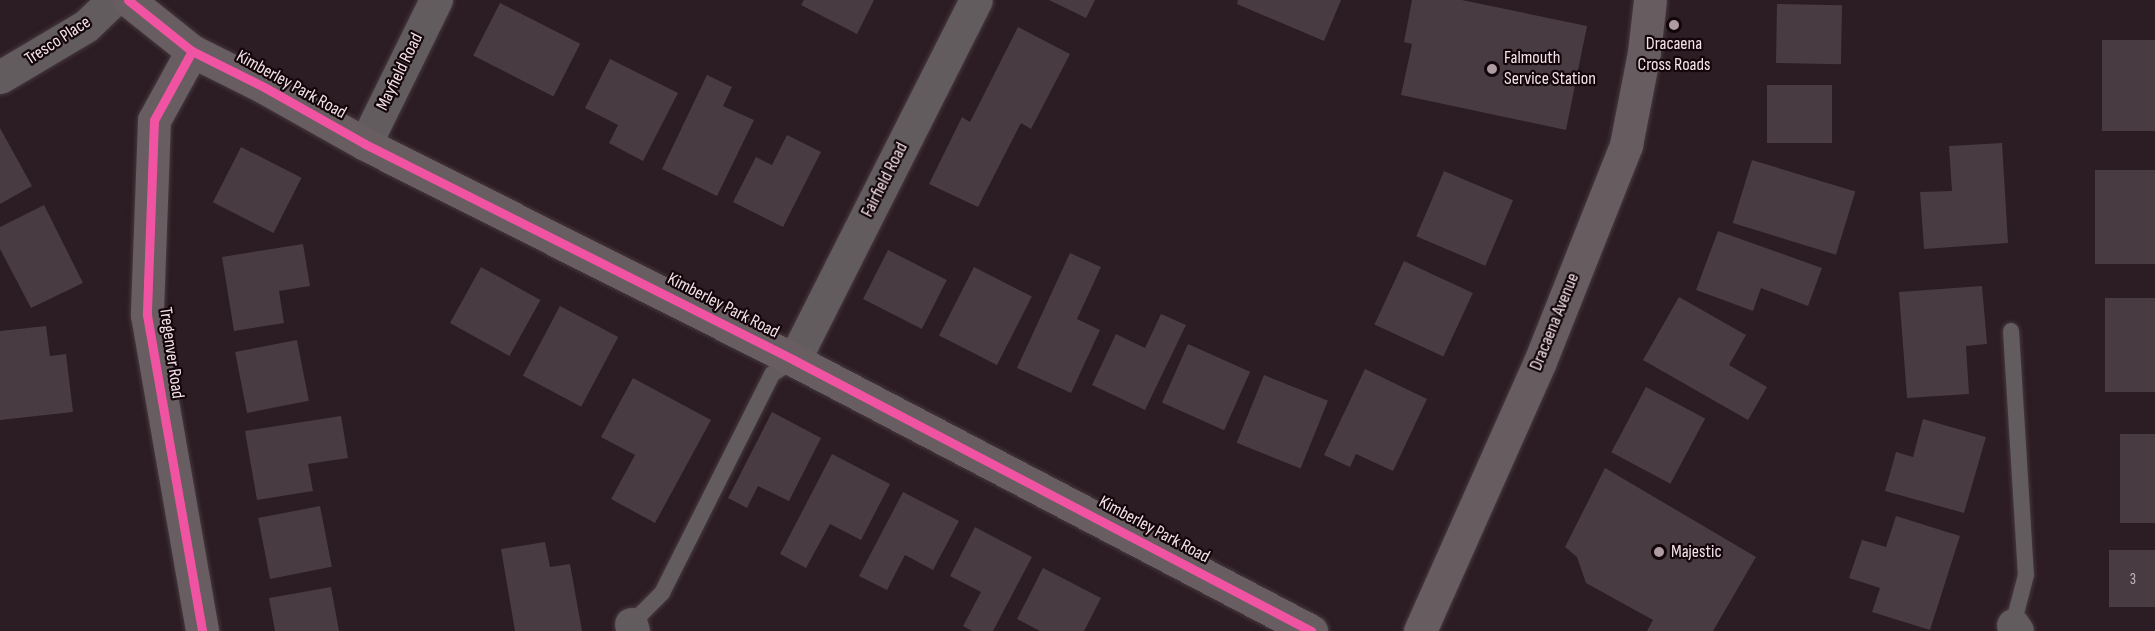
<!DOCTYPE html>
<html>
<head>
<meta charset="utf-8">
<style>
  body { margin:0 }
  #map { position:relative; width:2155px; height:631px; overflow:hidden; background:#2c1c23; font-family:"Sofia Sans Condensed",sans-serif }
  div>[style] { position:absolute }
  .building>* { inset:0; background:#493b42; transform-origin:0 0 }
  .roads { filter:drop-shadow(0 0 2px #46393f) drop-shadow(0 0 2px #46393f) }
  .lane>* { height:16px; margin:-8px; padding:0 8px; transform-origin:8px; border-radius:8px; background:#625c5e }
  .street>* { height:33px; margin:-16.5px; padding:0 16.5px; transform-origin:16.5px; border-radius:16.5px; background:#625c5e }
  .secondary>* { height:33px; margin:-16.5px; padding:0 16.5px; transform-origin:16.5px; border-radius:16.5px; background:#685d61 }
  .primary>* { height:33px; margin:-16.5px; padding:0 16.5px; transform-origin:16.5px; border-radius:16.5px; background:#675c5f }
  .cycleway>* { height:9px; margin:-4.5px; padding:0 4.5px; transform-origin:4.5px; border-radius:4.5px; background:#f153a3 }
  .dots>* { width:16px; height:16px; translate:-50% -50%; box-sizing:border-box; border:3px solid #12060b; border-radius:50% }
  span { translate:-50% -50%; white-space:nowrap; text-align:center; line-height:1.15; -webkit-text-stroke:4.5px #12060b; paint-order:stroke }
  .number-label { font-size:15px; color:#cab8be }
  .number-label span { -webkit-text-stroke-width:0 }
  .street-label { font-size:18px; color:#f5e1e8 }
  .poi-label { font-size:18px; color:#f5e1e8 }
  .left { translate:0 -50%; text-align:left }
</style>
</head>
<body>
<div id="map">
  <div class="building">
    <i style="clip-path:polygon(804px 0,874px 0,857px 34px,801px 5px)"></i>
    <i style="clip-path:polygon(1049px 0,1095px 0,1086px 18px)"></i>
    <i style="clip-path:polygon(1238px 0,1341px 0,1324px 41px,1237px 4px)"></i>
    <i style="clip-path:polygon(1412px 0,1462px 0,1587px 26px,1566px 130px,1401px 95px,1412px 44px,1404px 42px)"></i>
    <i style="left:500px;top:3px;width:90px;height:59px;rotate:27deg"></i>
    <i style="left:1777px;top:4px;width:65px;height:59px;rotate:1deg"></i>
    <i style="clip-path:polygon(1018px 27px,1070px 54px,1031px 129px,1021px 123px,978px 207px,929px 184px,962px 117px,970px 122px)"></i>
    <i style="left:2155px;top:40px;width:91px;height:53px;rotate:90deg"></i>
    <i style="clip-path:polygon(610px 59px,678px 93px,643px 161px,609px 143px,618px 125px,585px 108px)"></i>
    <i style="clip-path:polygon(707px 75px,732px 87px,723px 106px,754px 120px,717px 196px,662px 169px)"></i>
    <i style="left:1767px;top:85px;width:65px;height:58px"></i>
    <i style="clip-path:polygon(0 128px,32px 186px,0 204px)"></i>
    <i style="clip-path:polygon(787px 135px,821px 152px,783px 227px,733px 202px,756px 157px,772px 165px)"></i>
    <i style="clip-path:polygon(2002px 143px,2008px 243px,1924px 249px,1920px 192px,1952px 191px,1949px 146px)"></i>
    <i style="left:241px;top:147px;width:68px;height:62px;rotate:27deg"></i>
    <i style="left:1752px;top:160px;width:108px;height:66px;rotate:17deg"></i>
    <i style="left:2155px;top:170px;width:94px;height:60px;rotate:90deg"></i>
    <i style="left:1444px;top:171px;width:75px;height:71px;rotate:23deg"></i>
    <i style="clip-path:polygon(44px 205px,83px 283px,31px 308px,0 249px,0 227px)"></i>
    <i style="clip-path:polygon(1718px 231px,1822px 268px,1808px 306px,1761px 288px,1753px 311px,1696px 290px)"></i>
    <i style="clip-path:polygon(303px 244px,310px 286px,279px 291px,284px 323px,234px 331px,222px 257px)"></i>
    <i style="left:888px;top:250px;width:66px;height:55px;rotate:27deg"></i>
    <i style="clip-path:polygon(1070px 253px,1101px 267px,1077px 319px,1100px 330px,1071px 393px,1017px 368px)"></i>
    <i style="left:1404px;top:261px;width:76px;height:70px;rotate:25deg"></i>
    <i style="left:481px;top:267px;width:68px;height:64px;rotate:29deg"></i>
    <i style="left:974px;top:267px;width:65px;height:77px;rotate:27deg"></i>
    <i style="clip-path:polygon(1982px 286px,1987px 344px,1966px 346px,1969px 394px,1907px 398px,1899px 292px)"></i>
    <i style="clip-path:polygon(1679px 297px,1746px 335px,1729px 365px,1767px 387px,1748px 420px,1643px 360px)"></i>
    <i style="left:2155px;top:298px;width:94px;height:50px;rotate:90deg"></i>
    <i style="left:560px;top:306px;width:66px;height:79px;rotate:28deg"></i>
    <i style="clip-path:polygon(1161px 314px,1186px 325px,1145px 410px,1092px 385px,1116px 334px,1145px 348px)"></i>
    <i style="clip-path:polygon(46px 326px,50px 356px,66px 354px,73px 412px,0 420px,0 331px)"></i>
    <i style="left:297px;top:340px;width:62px;height:63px;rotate:79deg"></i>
    <i style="left:1188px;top:344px;width:68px;height:64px;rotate:24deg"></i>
    <i style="clip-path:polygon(1365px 369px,1427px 399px,1393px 471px,1356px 454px,1350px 467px,1324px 455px)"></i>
    <i style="left:1264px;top:375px;width:69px;height:73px;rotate:22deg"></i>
    <i style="clip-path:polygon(633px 378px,711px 420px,655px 523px,611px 499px,635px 455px,601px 437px)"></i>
    <i style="left:1646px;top:387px;width:67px;height:74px;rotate:28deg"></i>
    <i style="clip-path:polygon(772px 412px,821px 438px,789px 501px,758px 486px,747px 508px,728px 498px)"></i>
    <i style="clip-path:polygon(341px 416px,348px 458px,308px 464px,313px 491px,257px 500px,245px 431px)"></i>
    <i style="clip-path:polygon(1923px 419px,1986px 437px,1964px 513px,1885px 491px,1896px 452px,1913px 457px)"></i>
    <i style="left:2155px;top:434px;width:89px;height:35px;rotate:90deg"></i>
    <i style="clip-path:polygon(832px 454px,890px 484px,861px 540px,830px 524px,806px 568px,780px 554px)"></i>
    <i style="clip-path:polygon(1605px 468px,1756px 557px,1713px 631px,1647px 631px,1653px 620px,1586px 583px,1577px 557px,1565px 547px)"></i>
    <i style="clip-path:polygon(903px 492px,959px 521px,933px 570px,905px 555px,887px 590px,859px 576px)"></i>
    <i style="left:320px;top:506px;width:62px;height:63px;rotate:79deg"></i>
    <i style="clip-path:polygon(1896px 516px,1960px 536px,1930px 630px,1872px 612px,1880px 588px,1849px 578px,1862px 540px,1886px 547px)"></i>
    <i style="clip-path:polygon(975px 527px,1032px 557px,993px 631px,972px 631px,963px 626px,981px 592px,950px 576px)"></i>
    <i style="clip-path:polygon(545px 542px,550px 567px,570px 564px,582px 631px,515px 631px,501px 549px)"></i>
    <i style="left:2155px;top:550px;width:57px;height:46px;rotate:90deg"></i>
    <i style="clip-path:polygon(1043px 568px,1101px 598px,1084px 631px,1040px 631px,1017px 619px)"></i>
    <i style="clip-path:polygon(331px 587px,339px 631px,275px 631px,269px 598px)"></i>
  </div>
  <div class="roads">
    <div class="lane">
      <i style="left:2011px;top:331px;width:244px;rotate:86.5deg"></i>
      <i style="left:2026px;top:575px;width:52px;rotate:104.6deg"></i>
      <i style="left:631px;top:624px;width:44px;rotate:-45deg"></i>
      <i style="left:662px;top:593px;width:245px;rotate:-63.3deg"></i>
      <i style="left:772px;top:374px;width:26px;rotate:-32deg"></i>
    </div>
    <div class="street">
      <i style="left:0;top:77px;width:100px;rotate:-30.7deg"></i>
      <i style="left:86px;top:26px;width:37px;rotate:-44deg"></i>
      <i style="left:365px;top:144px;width:161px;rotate:-63.8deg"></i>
      <i style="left:794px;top:360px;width:403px;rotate:-63.2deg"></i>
      <i style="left:631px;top:624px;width:7px;rotate:74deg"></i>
      <i style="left:2013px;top:625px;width:7px;rotate:56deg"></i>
    </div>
    <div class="secondary">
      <i style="left:128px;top:0;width:82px;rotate:38.6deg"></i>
      <i style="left:192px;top:51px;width:80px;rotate:26.6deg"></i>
      <i style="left:264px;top:87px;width:116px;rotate:29.4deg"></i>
      <i style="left:365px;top:144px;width:480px;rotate:26.7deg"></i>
      <i style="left:794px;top:360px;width:584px;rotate:27.66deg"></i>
      <i style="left:192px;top:51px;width:79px;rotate:118.8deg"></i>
      <i style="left:154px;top:120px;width:195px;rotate:92.1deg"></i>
      <i style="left:147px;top:315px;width:321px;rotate:80.1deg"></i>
    </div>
    <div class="primary">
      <i style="left:1420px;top:631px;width:292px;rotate:-66deg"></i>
      <i style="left:1539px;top:364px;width:236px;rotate:-68.3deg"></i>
      <i style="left:1626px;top:145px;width:95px;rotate:-79deg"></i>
      <i style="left:1644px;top:52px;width:52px;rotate:-83.4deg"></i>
    </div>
  </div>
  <div class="cycleway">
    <i style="left:128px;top:0;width:82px;rotate:38.6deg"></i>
    <i style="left:192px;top:51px;width:80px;rotate:26.6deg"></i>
    <i style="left:264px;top:87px;width:116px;rotate:29.4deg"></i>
    <i style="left:365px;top:144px;width:480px;rotate:26.7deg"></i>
    <i style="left:794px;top:360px;width:584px;rotate:27.66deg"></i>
    <i style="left:192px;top:51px;width:79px;rotate:118.8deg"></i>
    <i style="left:154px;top:120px;width:195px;rotate:92.1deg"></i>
    <i style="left:147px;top:315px;width:321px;rotate:80.1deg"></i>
  </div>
  <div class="dots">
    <i style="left:1674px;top:25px;background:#af9ca3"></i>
    <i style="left:1492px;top:69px;background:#af9ca3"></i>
    <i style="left:1659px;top:552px;background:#af9ca3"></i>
  </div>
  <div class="number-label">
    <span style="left:2133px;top:580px">3</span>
  </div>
  <div class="street-label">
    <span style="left:58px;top:41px;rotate:-33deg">Tresco Place</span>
    <span style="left:400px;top:72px;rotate:-64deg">Mayfield Road</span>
    <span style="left:291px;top:85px;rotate:29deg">Kimberley Park Road</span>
    <span style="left:885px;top:180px;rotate:-63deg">Fairfield Road</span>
    <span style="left:723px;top:306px;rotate:27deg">Kimberley Park Road</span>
    <span style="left:1555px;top:322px;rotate:-68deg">Dracaena Avenue</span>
    <span style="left:171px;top:353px;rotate:82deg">Tregenver Road</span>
    <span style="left:1154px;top:530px;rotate:28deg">Kimberley Park Road</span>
  </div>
  <div class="poi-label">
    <span style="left:1674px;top:55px">Dracaena<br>Cross Roads</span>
    <span class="left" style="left:1504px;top:69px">Falmouth<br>Service Station</span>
    <span class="left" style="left:1671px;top:552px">Majestic</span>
  </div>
</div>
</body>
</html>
